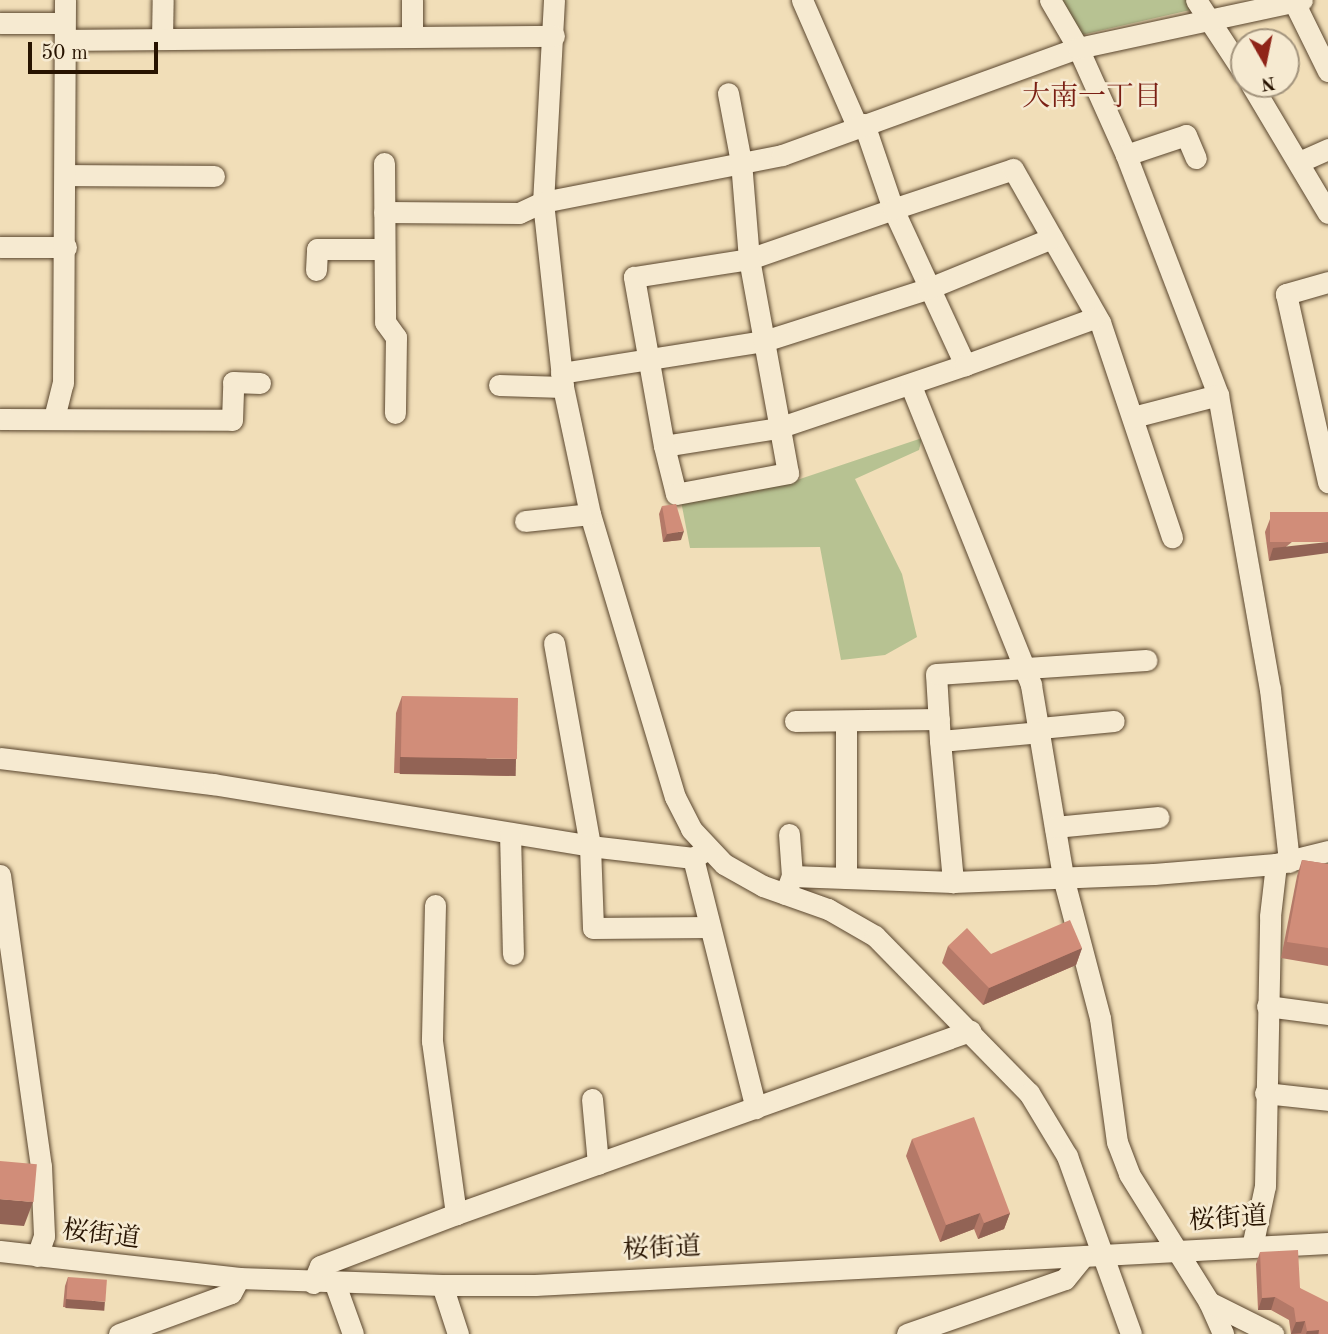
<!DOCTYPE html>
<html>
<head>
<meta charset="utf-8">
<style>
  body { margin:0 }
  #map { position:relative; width:1328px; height:1334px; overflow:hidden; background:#f1deb8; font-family:"Old Standard TT","Noto Serif JP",serif }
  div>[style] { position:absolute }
  .green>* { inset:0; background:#b7c292 }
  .roads { filter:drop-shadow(0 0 2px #5a462e) drop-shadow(0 0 2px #5a462e) }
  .minor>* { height:21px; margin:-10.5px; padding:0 10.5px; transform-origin:10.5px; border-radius:10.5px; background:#f6ead1 }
  .wall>* { inset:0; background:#b47968 }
  .shaded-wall>* { inset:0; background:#926355; transform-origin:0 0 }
  .building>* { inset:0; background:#d18d79; transform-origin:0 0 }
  span { translate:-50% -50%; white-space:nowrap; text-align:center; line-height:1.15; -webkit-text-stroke:5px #f6ead1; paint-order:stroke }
  .street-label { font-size:26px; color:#271300 }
  .neighbourhood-label { font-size:28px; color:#7a1f14 }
  .north { position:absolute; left:1230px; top:28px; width:70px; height:70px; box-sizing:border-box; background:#f6ead1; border:2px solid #a3947d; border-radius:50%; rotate:171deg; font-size:19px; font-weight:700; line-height:28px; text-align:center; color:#271300 }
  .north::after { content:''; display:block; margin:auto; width:24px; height:32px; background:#8f2418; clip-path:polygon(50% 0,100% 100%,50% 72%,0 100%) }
  .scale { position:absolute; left:28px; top:42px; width:130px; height:32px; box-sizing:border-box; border:4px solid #271300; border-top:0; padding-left:9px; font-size:21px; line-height:24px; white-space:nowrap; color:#271300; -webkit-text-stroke:5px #f6ead1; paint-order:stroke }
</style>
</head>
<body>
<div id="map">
  <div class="green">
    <i style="clip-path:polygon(1056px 0,1193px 0,1199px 8px,1077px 36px)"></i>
    <i style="clip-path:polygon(922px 438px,919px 450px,855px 479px,902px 574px,917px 637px,885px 655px,841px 660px,820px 547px,690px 548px,681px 501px,797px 480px)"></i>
  </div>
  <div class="roads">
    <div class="minor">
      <i style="left:554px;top:0;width:202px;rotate:93.1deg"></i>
      <i style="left:543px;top:202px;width:186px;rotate:83.8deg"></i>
      <i style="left:563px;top:387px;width:130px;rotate:78deg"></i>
      <i style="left:590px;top:514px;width:295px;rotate:73.3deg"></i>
      <i style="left:675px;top:797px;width:36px;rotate:63deg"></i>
      <i style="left:691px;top:829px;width:48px;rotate:46.7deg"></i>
      <i style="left:724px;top:864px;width:45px;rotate:29.4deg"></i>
      <i style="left:763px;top:886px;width:69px;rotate:19.5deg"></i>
      <i style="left:828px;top:909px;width:54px;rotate:29.9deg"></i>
      <i style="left:875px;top:936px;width:220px;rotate:45.6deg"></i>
      <i style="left:1029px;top:1093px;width:74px;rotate:58.9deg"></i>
      <i style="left:1067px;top:1156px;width:189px;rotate:70.2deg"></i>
      <i style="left:802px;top:0;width:137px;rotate:66.4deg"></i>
      <i style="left:1050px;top:0;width:56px;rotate:59.7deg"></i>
      <i style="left:1078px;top:48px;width:117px;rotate:65.8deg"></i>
      <i style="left:1126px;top:155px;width:257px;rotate:69deg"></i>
      <i style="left:1218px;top:395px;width:299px;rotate:80deg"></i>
      <i style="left:1270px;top:689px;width:174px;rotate:83.7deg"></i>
      <i style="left:1196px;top:0;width:87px;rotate:56.7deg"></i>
      <i style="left:1294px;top:2px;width:77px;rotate:63.8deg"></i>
      <i style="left:0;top:23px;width:64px"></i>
      <i style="left:412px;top:37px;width:37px;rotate:-90deg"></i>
      <i style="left:162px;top:39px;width:39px;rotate:-89deg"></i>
      <i style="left:65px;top:40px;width:489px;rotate:-0.5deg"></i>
      <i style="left:1251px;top:84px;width:150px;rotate:59.2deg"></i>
      <i style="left:864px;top:124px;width:90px;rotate:71.2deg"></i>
      <i style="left:893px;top:209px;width:172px;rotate:65.2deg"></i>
      <i style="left:965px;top:365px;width:197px;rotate:161.4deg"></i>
      <i style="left:778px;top:428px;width:115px;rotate:171deg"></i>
      <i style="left:664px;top:446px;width:172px;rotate:-100.1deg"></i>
      <i style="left:634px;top:277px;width:116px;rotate:-8.9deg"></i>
      <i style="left:749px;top:259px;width:152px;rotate:-19.1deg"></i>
      <i style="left:893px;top:209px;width:126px;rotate:-18.4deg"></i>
      <i style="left:1013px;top:169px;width:176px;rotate:60.4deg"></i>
      <i style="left:1100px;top:322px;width:227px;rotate:71.5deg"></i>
      <i style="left:1126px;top:155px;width:63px;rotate:-18.4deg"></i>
      <i style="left:1186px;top:135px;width:25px;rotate:67deg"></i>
      <i style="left:1299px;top:162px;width:32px;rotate:-24deg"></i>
      <i style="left:384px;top:163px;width:159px;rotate:89.6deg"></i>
      <i style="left:385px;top:322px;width:19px;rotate:54deg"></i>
      <i style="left:396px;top:337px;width:76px;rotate:90.8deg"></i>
      <i style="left:66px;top:175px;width:148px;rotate:0.4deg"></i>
      <i style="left:384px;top:212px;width:135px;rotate:0.4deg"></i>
      <i style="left:519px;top:213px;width:26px;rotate:-25deg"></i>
      <i style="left:543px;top:202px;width:244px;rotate:-11.1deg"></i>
      <i style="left:782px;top:155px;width:315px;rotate:-19.9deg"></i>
      <i style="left:1078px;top:48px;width:229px;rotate:-12.1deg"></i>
      <i style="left:0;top:247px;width:66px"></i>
      <i style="left:316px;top:270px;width:21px;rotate:-87deg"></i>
      <i style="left:317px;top:249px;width:67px"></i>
      <i style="left:1328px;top:282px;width:44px;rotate:164.1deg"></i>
      <i style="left:1286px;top:294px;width:193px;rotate:77.4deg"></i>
      <i style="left:965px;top:365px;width:137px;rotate:-20deg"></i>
      <i style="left:561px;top:373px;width:206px;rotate:-9deg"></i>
      <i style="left:764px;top:341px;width:171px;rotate:-17.7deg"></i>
      <i style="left:927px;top:289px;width:135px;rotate:-22.2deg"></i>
      <i style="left:499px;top:385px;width:64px;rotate:1.8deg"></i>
      <i style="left:911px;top:386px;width:322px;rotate:68.1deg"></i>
      <i style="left:1031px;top:685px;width:195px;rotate:80.5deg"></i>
      <i style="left:1063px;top:877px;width:146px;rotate:75.3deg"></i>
      <i style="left:1100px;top:1018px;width:125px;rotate:82.2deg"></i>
      <i style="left:1117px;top:1142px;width:34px;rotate:69deg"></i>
      <i style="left:1129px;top:1174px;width:151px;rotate:58deg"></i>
      <i style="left:1209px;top:1302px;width:35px;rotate:66deg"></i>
      <i style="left:1133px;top:417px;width:88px;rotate:-14.5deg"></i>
      <i style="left:54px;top:418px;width:36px;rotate:-76deg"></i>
      <i style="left:63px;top:383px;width:383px;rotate:-89.7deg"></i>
      <i style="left:0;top:419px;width:232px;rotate:0.2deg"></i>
      <i style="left:232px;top:420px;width:38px;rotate:-88deg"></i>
      <i style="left:233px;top:382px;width:27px;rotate:2deg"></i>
      <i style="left:664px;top:446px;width:49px;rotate:76deg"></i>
      <i style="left:676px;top:494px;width:114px;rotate:-10.6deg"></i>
      <i style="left:788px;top:473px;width:218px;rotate:-100.3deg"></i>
      <i style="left:749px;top:259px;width:97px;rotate:-94.7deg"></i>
      <i style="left:741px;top:162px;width:70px;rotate:-100.7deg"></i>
      <i style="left:525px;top:521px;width:65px;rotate:-6.1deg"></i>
      <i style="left:554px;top:643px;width:206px;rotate:79.9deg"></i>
      <i style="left:590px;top:846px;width:82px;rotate:87.9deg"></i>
      <i style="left:593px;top:928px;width:117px;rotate:-0.5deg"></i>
      <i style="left:795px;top:721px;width:144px;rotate:-0.8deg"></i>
      <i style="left:1040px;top:728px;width:74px;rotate:-5.4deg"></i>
      <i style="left:1041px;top:732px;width:101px;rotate:174.9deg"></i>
      <i style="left:940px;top:741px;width:67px;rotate:-93.4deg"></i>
      <i style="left:936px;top:674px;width:211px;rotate:-3.8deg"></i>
      <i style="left:940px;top:741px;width:142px;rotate:84.7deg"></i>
      <i style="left:0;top:758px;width:215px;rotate:7deg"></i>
      <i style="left:213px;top:784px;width:382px;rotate:9.3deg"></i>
      <i style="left:590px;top:846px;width:104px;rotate:6.6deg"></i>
      <i style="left:693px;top:858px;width:17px;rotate:-31deg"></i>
      <i style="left:1055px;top:827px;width:104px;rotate:-5.5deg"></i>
      <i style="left:510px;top:833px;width:121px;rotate:88.6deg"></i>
      <i style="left:789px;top:834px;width:42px;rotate:85.9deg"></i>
      <i style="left:693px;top:858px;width:258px;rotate:75.9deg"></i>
      <i style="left:0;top:875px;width:294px;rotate:82deg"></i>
      <i style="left:41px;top:1166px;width:70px;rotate:87.5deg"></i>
      <i style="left:44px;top:1236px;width:21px;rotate:109deg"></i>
      <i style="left:846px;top:878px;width:157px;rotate:-90deg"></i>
      <i style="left:785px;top:894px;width:19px;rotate:-69deg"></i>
      <i style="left:792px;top:876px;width:161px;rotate:2.1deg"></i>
      <i style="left:953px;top:882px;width:201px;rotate:-2.3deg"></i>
      <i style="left:1154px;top:874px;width:122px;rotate:-4.7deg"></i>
      <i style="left:1276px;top:864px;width:54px;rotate:-14deg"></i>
      <i style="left:435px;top:905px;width:136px;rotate:91.3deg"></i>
      <i style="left:432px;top:1041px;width:175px;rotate:82.1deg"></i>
      <i style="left:456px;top:1214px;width:546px;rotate:-19.6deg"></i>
      <i style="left:1267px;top:1006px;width:62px;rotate:7.5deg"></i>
      <i style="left:1265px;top:1093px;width:63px;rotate:6.3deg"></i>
      <i style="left:592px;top:1099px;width:65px;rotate:84.7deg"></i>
      <i style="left:1252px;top:1247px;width:62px;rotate:-78deg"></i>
      <i style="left:1265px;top:1186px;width:270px;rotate:-88.9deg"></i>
      <i style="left:1270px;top:916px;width:52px;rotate:-83.4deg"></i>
      <i style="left:0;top:1251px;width:241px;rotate:6.4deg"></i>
      <i style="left:239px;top:1278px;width:203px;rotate:2deg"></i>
      <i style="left:442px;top:1285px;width:93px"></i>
      <i style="left:535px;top:1285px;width:794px;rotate:-3.03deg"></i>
      <i style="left:313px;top:1283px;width:18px;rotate:-68deg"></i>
      <i style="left:320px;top:1266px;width:146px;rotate:-20.9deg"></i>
      <i style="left:335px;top:1284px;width:53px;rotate:70.2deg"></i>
      <i style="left:442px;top:1285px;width:52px;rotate:71.9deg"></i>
      <i style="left:1209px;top:1302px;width:72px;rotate:26.6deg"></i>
      <i style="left:119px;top:1334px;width:119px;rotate:-20.1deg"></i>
      <i style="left:231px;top:1293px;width:17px;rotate:-62deg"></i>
      <i style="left:907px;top:1334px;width:167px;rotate:-19.2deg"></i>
      <i style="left:1065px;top:1279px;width:27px;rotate:-51deg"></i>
    </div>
  </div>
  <div class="wall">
    <i style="clip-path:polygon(662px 506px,681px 540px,663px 542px,659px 514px)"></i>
    <i style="clip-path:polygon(1328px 512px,1269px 561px,1265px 532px,1270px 519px)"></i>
    <i style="clip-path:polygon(402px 696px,510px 776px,394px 773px,396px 713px)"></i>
    <i style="clip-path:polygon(1302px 860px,1328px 864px,1328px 966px,1281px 958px,1297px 876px)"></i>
    <i style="clip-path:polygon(948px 946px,991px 954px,1082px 948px,1076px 965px,983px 1005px,942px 963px)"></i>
    <i style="clip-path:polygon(912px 1139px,1010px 1213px,1004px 1229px,978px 1239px,974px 1229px,940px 1242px,906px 1156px)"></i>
    <i style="clip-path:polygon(1260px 1252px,1300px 1288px,1328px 1334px,1291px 1334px,1289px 1320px,1271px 1310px,1258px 1310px,1256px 1264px)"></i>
    <i style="clip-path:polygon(68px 1277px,102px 1310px,63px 1307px,65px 1286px)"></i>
  </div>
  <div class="shaded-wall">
    <i style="clip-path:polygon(684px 531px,681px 540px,663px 542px,667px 534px)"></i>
    <i style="clip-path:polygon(1328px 542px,1328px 553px,1269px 561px,1273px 548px)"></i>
    <i style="left:400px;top:757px;width:116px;height:17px;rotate:1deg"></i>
    <i style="clip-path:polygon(1082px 948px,1076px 965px,983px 1005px,989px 988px)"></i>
    <i style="clip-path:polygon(0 1199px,33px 1202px,24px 1226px,0 1224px)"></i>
    <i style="clip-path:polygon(980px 1213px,974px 1229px,940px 1242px,946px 1225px)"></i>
    <i style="clip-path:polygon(1010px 1213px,1004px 1229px,978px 1239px,984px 1223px)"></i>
    <i style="clip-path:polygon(1275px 1297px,1271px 1310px,1258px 1310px,1262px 1298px)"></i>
    <i style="left:66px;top:1299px;width:39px;height:9px;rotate:4deg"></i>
    <i style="clip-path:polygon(1305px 1321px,1301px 1333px,1291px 1334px,1296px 1322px)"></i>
    <i style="clip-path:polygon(1319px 1330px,1318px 1334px,1306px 1334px,1307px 1331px)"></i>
  </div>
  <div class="building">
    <i style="clip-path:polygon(676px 504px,684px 531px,667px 534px,662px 506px)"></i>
    <i style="left:1328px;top:512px;width:30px;height:58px;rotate:90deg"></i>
    <i style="left:402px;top:696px;width:116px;height:61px;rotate:1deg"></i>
    <i style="clip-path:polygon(1302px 860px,1328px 864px,1328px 948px,1287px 942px)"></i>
    <i style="clip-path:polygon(1070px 920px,1082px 948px,989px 988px,948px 946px,967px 928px,991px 954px)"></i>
    <i style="clip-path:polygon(974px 1117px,1010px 1213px,984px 1223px,980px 1213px,946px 1225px,912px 1139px)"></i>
    <i style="left:0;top:1161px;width:37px;height:38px;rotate:5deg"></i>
    <i style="clip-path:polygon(1298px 1250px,1300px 1288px,1328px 1302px,1328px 1334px,1319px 1334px,1319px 1330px,1307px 1331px,1305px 1321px,1296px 1322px,1294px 1308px,1275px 1297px,1262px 1298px,1260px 1252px)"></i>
    <i style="left:68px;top:1277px;width:39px;height:22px;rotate:4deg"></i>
  </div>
  <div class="street-label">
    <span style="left:1228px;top:1220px;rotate:-4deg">桜街道</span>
    <span style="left:101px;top:1236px;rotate:7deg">桜街道</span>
    <span style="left:662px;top:1250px;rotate:-3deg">桜街道</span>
  </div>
  <div class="neighbourhood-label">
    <span style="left:1092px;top:98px">大南一丁目</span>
  </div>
  <div class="north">N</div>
  <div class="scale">50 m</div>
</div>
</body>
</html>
